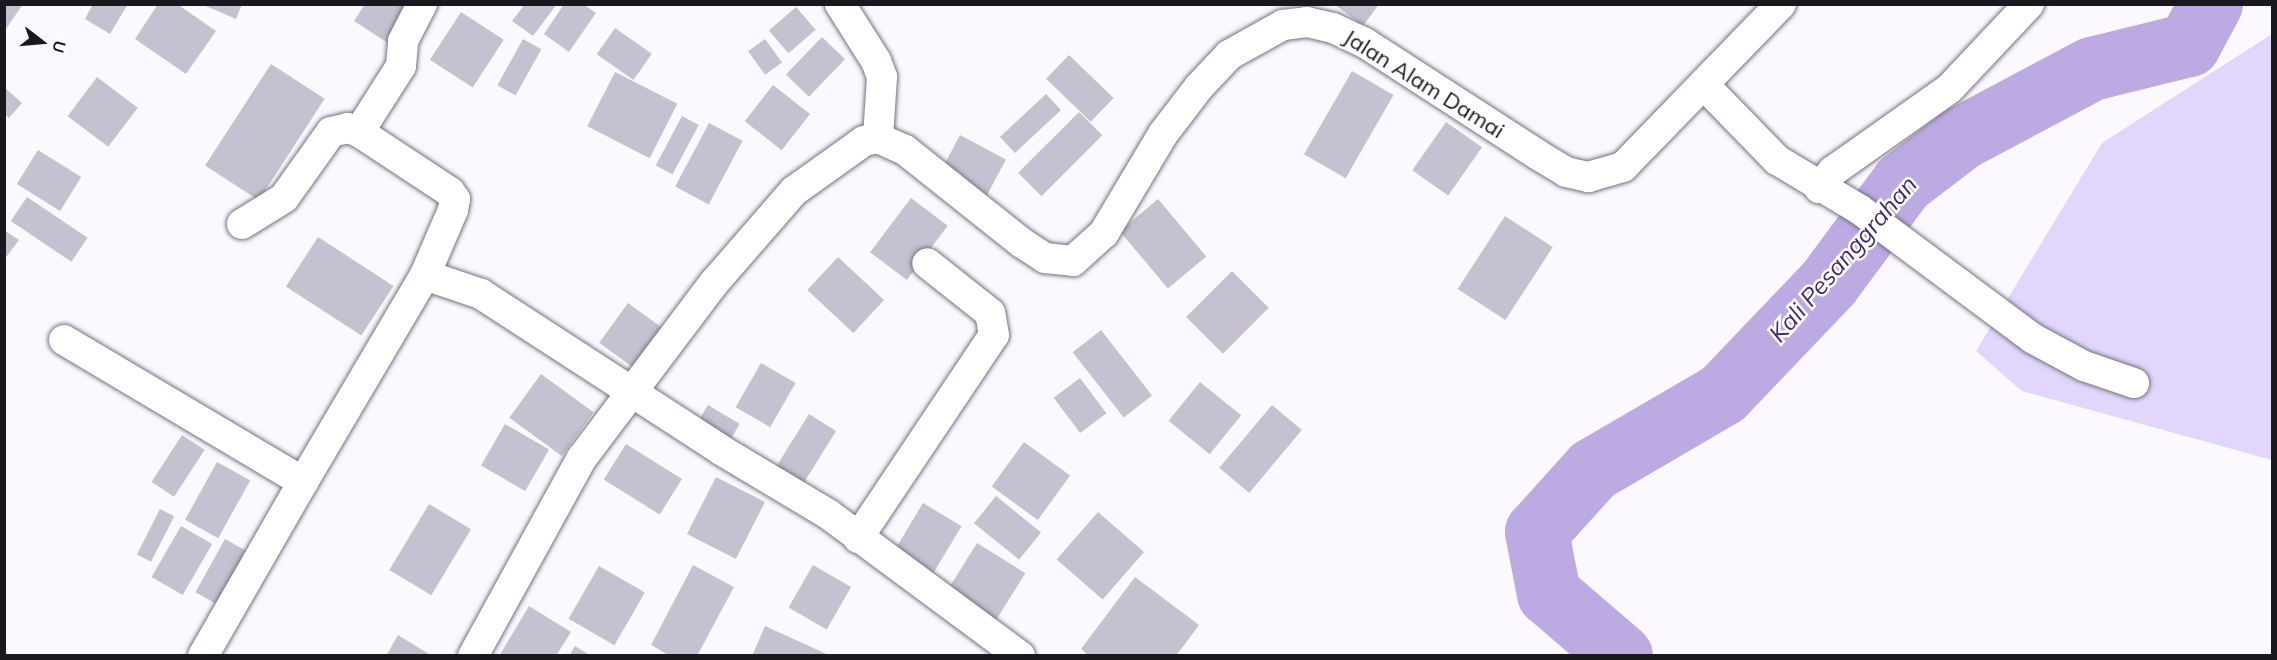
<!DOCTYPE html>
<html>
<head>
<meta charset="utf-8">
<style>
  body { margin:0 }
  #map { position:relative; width:2277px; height:660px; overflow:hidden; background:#fbf9ff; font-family:Mulish,sans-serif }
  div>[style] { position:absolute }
  .green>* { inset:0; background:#e2d6fc }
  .river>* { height:64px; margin:-32px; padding:0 32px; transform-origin:32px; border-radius:32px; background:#bdaae2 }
  .building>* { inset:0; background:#c6c1d0; transform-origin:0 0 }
  .roads { filter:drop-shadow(0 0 2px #767280) drop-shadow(0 0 2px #767280) }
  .minor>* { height:30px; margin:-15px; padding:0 15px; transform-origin:15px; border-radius:15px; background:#fff }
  span { translate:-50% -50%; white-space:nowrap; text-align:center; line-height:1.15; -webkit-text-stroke:5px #fff; paint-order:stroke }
  .street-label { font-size:22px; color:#1a181e }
  .water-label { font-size:24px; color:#44286b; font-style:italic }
  .frame { position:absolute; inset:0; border:6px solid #1a181e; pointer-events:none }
  .north { position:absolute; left:12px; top:12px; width:60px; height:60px; -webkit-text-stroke:4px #fff; paint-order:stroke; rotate:106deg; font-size:16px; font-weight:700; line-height:24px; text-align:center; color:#1a181e }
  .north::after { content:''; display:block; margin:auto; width:21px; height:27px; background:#1a181e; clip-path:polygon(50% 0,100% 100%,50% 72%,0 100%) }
</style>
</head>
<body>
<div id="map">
  <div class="green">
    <i style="clip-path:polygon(2272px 34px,2272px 460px,2022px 391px,1976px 351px,2102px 143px)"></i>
  </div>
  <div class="river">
    <i style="left:1621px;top:656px;width:95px;rotate:-139.3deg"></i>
    <i style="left:1549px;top:594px;width:63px;rotate:-101deg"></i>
    <i style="left:1537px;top:532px;width:84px;rotate:-47.9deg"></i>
    <i style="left:1593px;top:470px;width:151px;rotate:-30.3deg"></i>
    <i style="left:1723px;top:394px;width:153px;rotate:-46.3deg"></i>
    <i style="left:1829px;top:283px;width:124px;rotate:-53.5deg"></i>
    <i style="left:1903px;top:183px;width:74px;rotate:-37.3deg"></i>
    <i style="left:1962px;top:138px;width:147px;rotate:-28deg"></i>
    <i style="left:2092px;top:69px;width:100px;rotate:-13.9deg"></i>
    <i style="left:2189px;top:45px;width:47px;rotate:-61.8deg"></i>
  </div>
  <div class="building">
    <i style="clip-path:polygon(4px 4px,23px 4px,4px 32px)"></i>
    <i style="clip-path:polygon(93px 4px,128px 4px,110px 34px,85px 19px)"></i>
    <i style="clip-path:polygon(158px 4px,177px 4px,216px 31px,186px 74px,135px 39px)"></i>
    <i style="clip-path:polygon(201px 4px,242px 4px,236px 19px)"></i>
    <i style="clip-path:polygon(365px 4px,418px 4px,391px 45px,354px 21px)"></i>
    <i style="clip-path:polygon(525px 4px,557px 4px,533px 36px,512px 21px)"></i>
    <i style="clip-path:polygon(564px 4px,583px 4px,596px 13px,569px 52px,544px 34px)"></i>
    <i style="clip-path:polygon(1334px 4px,1379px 4px,1363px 26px)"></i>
    <i style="left:796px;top:7px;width:30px;height:36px;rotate:49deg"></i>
    <i style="left:461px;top:12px;width:51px;height:57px;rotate:33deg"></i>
    <i style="left:615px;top:28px;width:45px;height:32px;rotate:35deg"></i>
    <i style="left:822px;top:37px;width:32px;height:52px;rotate:44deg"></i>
    <i style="left:523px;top:39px;width:21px;height:53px;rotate:29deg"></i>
    <i style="left:765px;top:39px;width:29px;height:21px;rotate:54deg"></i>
    <i style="left:1069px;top:55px;width:62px;height:33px;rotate:44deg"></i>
    <i style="left:271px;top:64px;width:64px;height:121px;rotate:33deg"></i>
    <i style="left:1352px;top:71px;width:48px;height:96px;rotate:30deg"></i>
    <i style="left:615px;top:72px;width:70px;height:61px;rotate:27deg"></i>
    <i style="left:97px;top:77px;width:51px;height:49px;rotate:37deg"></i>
    <i style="left:773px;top:85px;width:47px;height:46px;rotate:38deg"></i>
    <i style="clip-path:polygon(4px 87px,22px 103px,9px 118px,4px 114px)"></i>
    <i style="left:1046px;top:94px;width:22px;height:63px;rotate:47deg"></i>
    <i style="left:1079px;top:112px;width:33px;height:86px;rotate:45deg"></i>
    <i style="left:682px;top:116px;width:19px;height:56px;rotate:28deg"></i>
    <i style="left:1446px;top:122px;width:44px;height:59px;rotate:35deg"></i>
    <i style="left:709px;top:123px;width:38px;height:72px;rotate:28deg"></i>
    <i style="left:960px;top:135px;width:52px;height:43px;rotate:28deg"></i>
    <i style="left:38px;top:150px;width:51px;height:40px;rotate:32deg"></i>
    <i style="left:27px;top:197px;width:73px;height:29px;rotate:34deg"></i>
    <i style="left:911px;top:198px;width:46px;height:68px;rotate:37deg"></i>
    <i style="left:1158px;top:199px;width:75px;height:50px;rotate:50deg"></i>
    <i style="left:1505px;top:216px;width:57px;height:87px;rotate:33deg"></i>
    <i style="clip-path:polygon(4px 230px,19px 240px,4px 260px)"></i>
    <i style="left:318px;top:237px;width:90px;height:59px;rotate:33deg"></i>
    <i style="left:838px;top:257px;width:63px;height:45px;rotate:43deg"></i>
    <i style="left:1232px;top:271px;width:52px;height:65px;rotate:45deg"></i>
    <i style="left:628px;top:303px;width:43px;height:49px;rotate:36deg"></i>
    <i style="left:1101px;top:330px;width:83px;height:36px;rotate:52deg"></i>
    <i style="left:761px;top:363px;width:40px;height:51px;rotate:30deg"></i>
    <i style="left:541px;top:374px;width:65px;height:54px;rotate:36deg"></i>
    <i style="left:1080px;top:378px;width:44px;height:33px;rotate:53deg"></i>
    <i style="left:1200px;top:382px;width:53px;height:50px;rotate:39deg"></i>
    <i style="left:708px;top:405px;width:37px;height:28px;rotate:31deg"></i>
    <i style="left:1272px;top:405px;width:39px;height:82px;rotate:40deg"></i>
    <i style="left:809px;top:414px;width:32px;height:63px;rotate:32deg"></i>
    <i style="left:505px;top:424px;width:51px;height:48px;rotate:30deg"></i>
    <i style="left:182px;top:435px;width:27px;height:56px;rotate:33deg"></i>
    <i style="left:1024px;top:442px;width:57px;height:55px;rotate:36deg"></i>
    <i style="left:626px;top:444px;width:66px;height:42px;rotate:32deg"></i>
    <i style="left:217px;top:462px;width:38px;height:66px;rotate:29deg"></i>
    <i style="left:716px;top:477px;width:55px;height:64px;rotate:27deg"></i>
    <i style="left:996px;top:496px;width:58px;height:35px;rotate:39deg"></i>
    <i style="left:923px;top:503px;width:45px;height:60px;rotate:31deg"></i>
    <i style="left:429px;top:504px;width:49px;height:77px;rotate:31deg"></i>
    <i style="left:160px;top:509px;width:16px;height:51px;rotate:27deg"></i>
    <i style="left:1098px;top:512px;width:61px;height:63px;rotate:41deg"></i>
    <i style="left:181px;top:526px;width:36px;height:59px;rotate:30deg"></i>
    <i style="left:225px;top:539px;width:38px;height:61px;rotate:29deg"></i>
    <i style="left:977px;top:543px;width:57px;height:56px;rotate:32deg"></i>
    <i style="clip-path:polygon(693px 565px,734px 587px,697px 656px,670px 656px,651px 645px)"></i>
    <i style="left:813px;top:565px;width:44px;height:49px;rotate:30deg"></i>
    <i style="left:599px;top:566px;width:53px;height:61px;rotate:30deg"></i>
    <i style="clip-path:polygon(1135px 577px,1199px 625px,1176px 656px,1089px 656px,1081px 649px)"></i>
    <i style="clip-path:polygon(529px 606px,571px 632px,556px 656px,499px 656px)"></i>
    <i style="clip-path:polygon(765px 626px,831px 656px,752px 656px)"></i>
    <i style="clip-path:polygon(398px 635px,432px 656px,386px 656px)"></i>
    <i style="clip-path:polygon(575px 646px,591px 656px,569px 656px)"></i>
  </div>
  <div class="roads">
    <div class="minor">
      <i style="left:840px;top:4px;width:67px;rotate:57.7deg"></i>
      <i style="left:876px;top:61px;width:17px;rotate:69deg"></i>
      <i style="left:882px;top:77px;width:61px;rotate:93.8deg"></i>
      <i style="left:1704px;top:85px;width:105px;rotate:45.8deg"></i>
      <i style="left:1777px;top:160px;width:96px;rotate:30.9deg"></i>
      <i style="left:1859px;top:209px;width:216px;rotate:36.7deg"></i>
      <i style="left:2032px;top:338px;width:59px;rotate:28.3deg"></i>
      <i style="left:2084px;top:366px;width:53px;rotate:18.8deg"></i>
      <i style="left:1819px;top:188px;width:22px;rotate:-51deg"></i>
      <i style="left:1833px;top:171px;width:142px;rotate:-35.3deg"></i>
      <i style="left:1949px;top:89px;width:117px;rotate:-46.7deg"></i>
      <i style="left:242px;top:224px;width:49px;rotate:-31.8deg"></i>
      <i style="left:284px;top:198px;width:81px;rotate:-54.5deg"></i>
      <i style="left:331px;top:132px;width:17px;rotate:-13deg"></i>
      <i style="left:348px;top:128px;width:12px;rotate:20deg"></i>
      <i style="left:425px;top:275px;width:59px;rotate:18.7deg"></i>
      <i style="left:481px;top:294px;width:286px;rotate:33deg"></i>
      <i style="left:721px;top:450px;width:125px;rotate:30.9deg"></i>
      <i style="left:828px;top:514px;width:239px;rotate:36.5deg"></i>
      <i style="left:64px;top:340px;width:278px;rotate:30.7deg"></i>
      <i style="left:303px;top:482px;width:201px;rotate:119.9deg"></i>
      <i style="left:303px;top:482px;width:240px;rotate:-59.5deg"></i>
      <i style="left:425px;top:275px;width:71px;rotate:-66.7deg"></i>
      <i style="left:453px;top:210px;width:11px;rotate:-80deg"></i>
      <i style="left:455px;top:199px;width:9px;rotate:-126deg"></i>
      <i style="left:450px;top:192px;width:109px;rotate:-146.6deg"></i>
      <i style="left:359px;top:132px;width:78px;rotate:-57.5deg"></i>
      <i style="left:401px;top:66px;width:25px;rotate:-85deg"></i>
      <i style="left:403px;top:41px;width:42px;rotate:-62.8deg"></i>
      <i style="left:858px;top:538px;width:244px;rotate:-56.2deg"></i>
      <i style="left:994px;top:335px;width:22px;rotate:-100deg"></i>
      <i style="left:990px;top:313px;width:80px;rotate:-141.6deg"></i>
      <i style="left:473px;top:656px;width:226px;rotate:-61.2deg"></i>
      <i style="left:582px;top:458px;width:219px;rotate:-53deg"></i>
      <i style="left:714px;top:283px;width:122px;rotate:-49deg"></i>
      <i style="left:794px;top:191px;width:86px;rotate:-35.5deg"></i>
      <i style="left:864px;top:141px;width:14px;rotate:-12deg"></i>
      <i style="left:878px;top:138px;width:30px;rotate:24deg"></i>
      <i style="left:905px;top:150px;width:149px;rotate:38.5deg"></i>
      <i style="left:1022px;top:243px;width:27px;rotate:33deg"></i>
      <i style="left:1045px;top:258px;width:28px;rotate:6deg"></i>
      <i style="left:1073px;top:261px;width:42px;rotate:-42.1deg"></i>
      <i style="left:1104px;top:233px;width:115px;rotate:-59.2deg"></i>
      <i style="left:1163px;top:134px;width:59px;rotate:-52.5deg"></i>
      <i style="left:1199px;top:87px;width:44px;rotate:-46.8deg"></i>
      <i style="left:1229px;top:55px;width:62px;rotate:-29.1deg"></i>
      <i style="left:1283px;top:25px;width:24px;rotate:-7deg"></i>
      <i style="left:1307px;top:22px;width:27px;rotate:13deg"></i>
      <i style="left:1333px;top:28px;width:35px;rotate:25deg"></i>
      <i style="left:1365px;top:43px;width:206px;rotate:32.9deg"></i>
      <i style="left:1538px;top:155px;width:33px;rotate:31deg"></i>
      <i style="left:1566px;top:172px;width:23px;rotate:13deg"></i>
      <i style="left:1588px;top:177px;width:36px;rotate:-16deg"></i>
      <i style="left:1623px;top:167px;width:227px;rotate:-45.9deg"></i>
    </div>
  </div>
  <div class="street-label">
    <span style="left:1424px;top:84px;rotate:32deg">Jalan Alam Damai</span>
  </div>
  <div class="water-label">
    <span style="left:1843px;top:259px;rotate:-49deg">Kali Pesanggrahan</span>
  </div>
  <div class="frame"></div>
  <div class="north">U</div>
</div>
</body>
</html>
